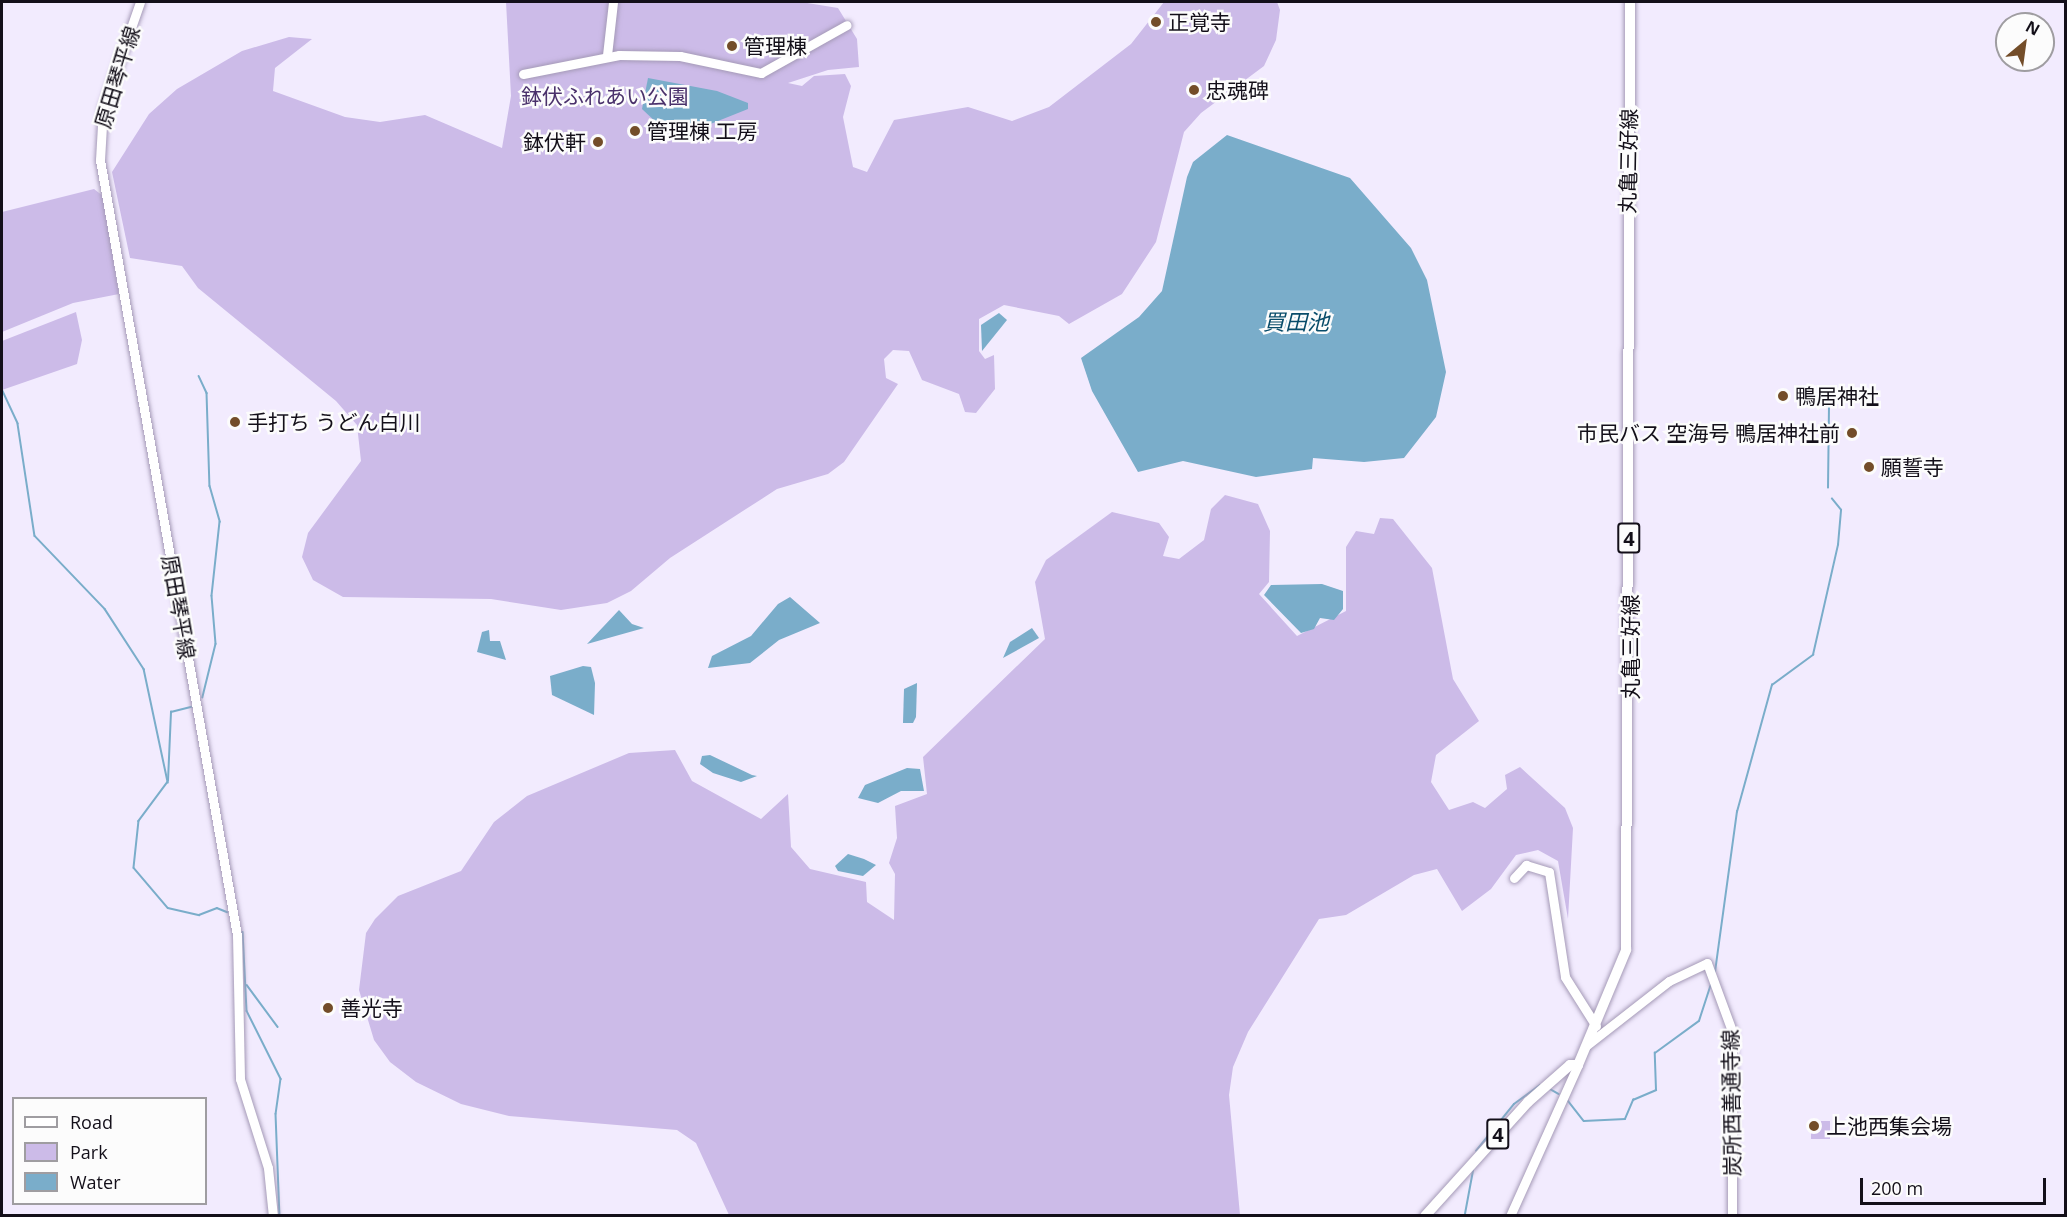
<!DOCTYPE html>
<html>
<head>
<meta charset="utf-8">
<style>
  body { margin:0 }
  #map { position:relative; width:2067px; height:1217px; overflow:hidden; background:#f2ebfe; font-family:"Open Sans","Noto Sans JP",sans-serif }
  div>[style] { position:absolute }
  .green>* { inset:0; background:#ccbbe8 }
  .water>* { inset:0; background:#7aadca }
  .stream>* { height:1.5px; margin:-0.75px; padding:0 0.75px; transform-origin:0.75px; border-radius:0.75px; background:#7aadca }
  .roads { filter:drop-shadow(0 0 2px #a59ab7) drop-shadow(0 0 2px #a59ab7) }
  .secondary>* { height:9px; margin:-4.5px; padding:0 4.5px; transform-origin:4.5px; border-radius:4.5px; background:#fff }
  .primary>* { height:10px; margin:-5px; padding:0 5px; transform-origin:5px; border-radius:5px; background:#fff }
  .dots>* { width:16px; height:16px; translate:-50% -50%; box-sizing:border-box; border:3px solid #fcfcfc; border-radius:50% }
  span { translate:-50% -50%; white-space:nowrap; text-align:center; line-height:1.15; -webkit-text-stroke:5px #fcfcfc; paint-order:stroke }
  .shield-label span { padding:2px 4px; background:#fcfcfc; border:2px solid; border-radius:4px; -webkit-text-stroke-width:0 }
  .shield-label { font-size:20px; color:#130f19; font-weight:700 }
  .poi-label { font-size:21px; color:#130f19 }
  .left { translate:0 -50%; text-align:left }
  .right { translate:-100% -50%; text-align:right }
  .street-label { font-size:21px; color:#130f19 }
  .park-label { font-size:21px; color:#4a316b }
  .water-label { font-size:22px; color:#084c6a; font-style:italic }
  .frame { position:absolute; inset:0; border:3px solid #130f19; pointer-events:none }
  .legend { position:absolute; left:12px; top:1097px; width:195px; height:108px; box-sizing:border-box; background:#fcfcfc; border:2px solid #9f9da1; margin:0; padding:8px 10px; list-style:none; font-size:18px; color:#130f19 }
  .legend li { display:flex; align-items:center; gap:12px; height:30px }
  .legend b { width:30px; border:2px solid #9f9da1 }
  .north { position:absolute; left:1995px; top:12px; width:60px; height:60px; box-sizing:border-box; background:#fcfcfc; border:2px solid #9f9da1; border-radius:50%; rotate:29deg; font-size:16px; font-weight:700; line-height:24px; text-align:center; color:#130f19 }
  .north::after { content:''; display:block; margin:auto; width:21px; height:27px; background:#734d29; clip-path:polygon(50% 0,100% 100%,50% 72%,0 100%) }
  .scale { position:absolute; left:1860px; top:1178px; width:186px; height:27px; box-sizing:border-box; border:3px solid #130f19; border-top:0; padding-left:8px; font-size:18px; line-height:21px; white-space:nowrap; color:#130f19; -webkit-text-stroke:4px #fcfcfc; paint-order:stroke }
</style>
</head>
<body>
<div id="map">
  <div class="green">
    <i style="clip-path:polygon(506px 2px,801px 2px,838px 8px,857px 39px,859px 67px,828px 70px,788px 83px,802px 86px,814px 76px,845px 74px,851px 86px,843px 117px,853px 167px,867px 172px,894px 120px,968px 107px,1012px 121px,1049px 107px,1131px 44px,1164px 2px,1277px 2px,1280px 10px,1276px 40px,1264px 66px,1201px 113px,1184px 132px,1156px 242px,1122px 294px,1069px 324px,1059px 316px,1004px 305px,979px 319px,979px 351px,985px 359px,994px 355px,995px 389px,976px 413px,965px 412px,959px 394px,922px 380px,909px 351px,893px 350px,884px 359px,886px 378px,898px 384px,844px 462px,828px 474px,777px 489px,670px 558px,631px 591px,607px 603px,561px 610px,491px 599px,343px 597px,313px 580px,302px 557px,308px 533px,361px 461px,357px 425px,336px 401px,198px 288px,182px 266px,130px 258px,112px 172px,149px 114px,177px 89px,242px 51px,289px 37px,312px 39px,275px 68px,273px 91px,345px 117px,380px 122px,425px 115px,502px 148px,511px 96px)"></i>
    <i style="clip-path:polygon(94px 189px,103px 196px,119px 294px,73px 303px,2px 332px,2px 212px)"></i>
    <i style="clip-path:polygon(76px 312px,82px 340px,77px 364px,2px 390px,2px 341px)"></i>
    <i style="clip-path:polygon(1225px 495px,1258px 504px,1270px 531px,1269px 582px,1259px 594px,1297px 636px,1346px 611px,1346px 547px,1356px 531px,1374px 534px,1380px 518px,1393px 519px,1432px 568px,1453px 679px,1479px 721px,1436px 755px,1431px 782px,1449px 810px,1473px 802px,1485px 808px,1507px 789px,1505px 775px,1520px 767px,1565px 808px,1573px 828px,1568px 919px,1558px 861px,1538px 850px,1516px 855px,1491px 889px,1462px 911px,1437px 869px,1414px 875px,1346px 915px,1319px 919px,1248px 1032px,1233px 1067px,1229px 1095px,1240px 1215px,729px 1215px,696px 1143px,677px 1130px,509px 1116px,461px 1104px,416px 1082px,390px 1062px,374px 1040px,359px 990px,366px 933px,375px 919px,398px 896px,461px 871px,494px 822px,527px 796px,629px 753px,675px 750px,692px 781px,761px 819px,788px 794px,791px 847px,810px 869px,866px 882px,867px 902px,894px 920px,895px 874px,889px 863px,897px 838px,895px 806px,927px 794px,923px 757px,1045px 639px,1035px 582px,1046px 560px,1112px 512px,1159px 523px,1169px 537px,1163px 556px,1179px 559px,1204px 540px,1211px 509px)"></i>
    <i style="clip-path:polygon(1821px 1121px,1830px 1121px,1830px 1139px,1811px 1139px,1811px 1130px,1821px 1130px)"></i>
  </div>
  <div class="water">
    <i style="clip-path:polygon(648px 78px,717px 91px,748px 103px,748px 109px,703px 127px,658px 124px,642px 109px)"></i>
    <i style="clip-path:polygon(1227px 135px,1350px 178px,1411px 248px,1427px 280px,1446px 372px,1436px 417px,1404px 458px,1364px 462px,1313px 458px,1312px 469px,1256px 477px,1183px 461px,1138px 472px,1092px 391px,1081px 358px,1139px 317px,1162px 291px,1187px 177px,1193px 162px)"></i>
    <i style="clip-path:polygon(999px 313px,1007px 320px,982px 351px,981px 325px)"></i>
    <i style="clip-path:polygon(1322px 584px,1343px 591px,1343px 609px,1334px 620px,1320px 618px,1314px 629px,1301px 633px,1264px 595px,1271px 585px)"></i>
    <i style="clip-path:polygon(790px 597px,820px 623px,779px 640px,750px 663px,708px 668px,712px 656px,751px 636px,778px 604px)"></i>
    <i style="clip-path:polygon(619px 610px,632px 624px,644px 628px,587px 644px)"></i>
    <i style="clip-path:polygon(1032px 628px,1039px 638px,1003px 658px,1010px 642px)"></i>
    <i style="clip-path:polygon(489px 630px,490px 641px,500px 641px,506px 660px,477px 652px,482px 632px)"></i>
    <i style="clip-path:polygon(583px 666px,591px 667px,595px 683px,594px 715px,552px 695px,550px 676px)"></i>
    <i style="clip-path:polygon(917px 683px,916px 717px,913px 723px,903px 723px,904px 689px)"></i>
    <i style="clip-path:polygon(710px 755px,752px 775px,757px 776px,741px 782px,713px 773px,700px 764px,702px 756px)"></i>
    <i style="clip-path:polygon(907px 768px,920px 769px,924px 791px,901px 791px,878px 803px,858px 798px,865px 785px)"></i>
    <i style="clip-path:polygon(848px 854px,864px 859px,876px 865px,863px 876px,838px 871px,835px 866px)"></i>
  </div>
  <div class="stream">
    <i style="left:199px;top:376px;width:19px;rotate:65deg"></i>
    <i style="left:207px;top:393px;width:93px;rotate:88.2deg"></i>
    <i style="left:210px;top:486px;width:37px;rotate:74deg"></i>
    <i style="left:220px;top:522px;width:74px;rotate:96.2deg"></i>
    <i style="left:212px;top:596px;width:48px;rotate:85.2deg"></i>
    <i style="left:216px;top:644px;width:55px;rotate:103.8deg"></i>
    <i style="left:2px;top:389px;width:38px;rotate:65deg"></i>
    <i style="left:18px;top:424px;width:113px;rotate:81.4deg"></i>
    <i style="left:35px;top:536px;width:101px;rotate:46.2deg"></i>
    <i style="left:105px;top:609px;width:72px;rotate:57deg"></i>
    <i style="left:144px;top:669px;width:116px;rotate:78deg"></i>
    <i style="left:168px;top:782px;width:49px;rotate:126.6deg"></i>
    <i style="left:139px;top:821px;width:47px;rotate:96.1deg"></i>
    <i style="left:134px;top:868px;width:52px;rotate:49.6deg"></i>
    <i style="left:168px;top:908px;width:32px;rotate:13deg"></i>
    <i style="left:199px;top:915px;width:19px;rotate:-21deg"></i>
    <i style="left:217px;top:908px;width:11px;rotate:22deg"></i>
    <i style="left:1828px;top:488px;width:80px;rotate:-89.3deg"></i>
    <i style="left:168px;top:781px;width:69px;rotate:-87.5deg"></i>
    <i style="left:171px;top:712px;width:21px;rotate:-14deg"></i>
    <i style="left:243px;top:932px;width:79px;rotate:87.1deg"></i>
    <i style="left:247px;top:1011px;width:76px;rotate:63.4deg"></i>
    <i style="left:281px;top:1079px;width:35px;rotate:98deg"></i>
    <i style="left:276px;top:1114px;width:102px;rotate:87.8deg"></i>
    <i style="left:1715px;top:972px;width:162px;rotate:-82.2deg"></i>
    <i style="left:1737px;top:812px;width:132px;rotate:-74.6deg"></i>
    <i style="left:1772px;top:685px;width:51px;rotate:-36.2deg"></i>
    <i style="left:1813px;top:655px;width:113px;rotate:-77.2deg"></i>
    <i style="left:1838px;top:545px;width:35px;rotate:-85deg"></i>
    <i style="left:1841px;top:510px;width:14px;rotate:-129deg"></i>
    <i style="left:247px;top:985px;width:52px;rotate:53.6deg"></i>
    <i style="left:1550px;top:1089px;width:10px;rotate:29deg"></i>
    <i style="left:1566px;top:1098px;width:29px;rotate:52deg"></i>
    <i style="left:1584px;top:1121px;width:41px;rotate:-2.8deg"></i>
    <i style="left:1625px;top:1119px;width:21px;rotate:-67deg"></i>
    <i style="left:1633px;top:1100px;width:25px;rotate:-23deg"></i>
    <i style="left:1656px;top:1090px;width:37px;rotate:-92deg"></i>
    <i style="left:1655px;top:1053px;width:54px;rotate:-36deg"></i>
    <i style="left:1699px;top:1021px;width:38px;rotate:-72deg"></i>
    <i style="left:1476px;top:1151px;width:60px;rotate:-51deg"></i>
    <i style="left:1514px;top:1104px;width:32px;rotate:-36deg"></i>
    <i style="left:1465px;top:1214px;width:44px;rotate:-79.5deg"></i>
  </div>
  <div class="roads">
    <div class="secondary">
      <i style="left:140px;top:2px;width:112px;rotate:109.2deg"></i>
      <i style="left:103px;top:108px;width:52px;rotate:93.3deg"></i>
      <i style="left:100px;top:160px;width:787px;rotate:79.98deg"></i>
      <i style="left:237px;top:935px;width:144px;rotate:88.8deg"></i>
      <i style="left:240px;top:1079px;width:93px;rotate:72.5deg"></i>
      <i style="left:268px;top:1168px;width:48px;rotate:84.1deg"></i>
      <i style="left:607px;top:55px;width:53px;rotate:-83.5deg"></i>
      <i style="left:523px;top:74px;width:98px;rotate:-11.2deg"></i>
      <i style="left:619px;top:55px;width:61px;rotate:0.9deg"></i>
      <i style="left:680px;top:56px;width:83px;rotate:11.9deg"></i>
      <i style="left:761px;top:73px;width:98px;rotate:-29.2deg"></i>
      <i style="left:1514px;top:878px;width:18px;rotate:-47deg"></i>
      <i style="left:1526px;top:865px;width:24px;rotate:17deg"></i>
      <i style="left:1549px;top:872px;width:106px;rotate:81.3deg"></i>
      <i style="left:1565px;top:977px;width:58px;rotate:57.7deg"></i>
      <i style="left:1587px;top:1045px;width:104px;rotate:-38deg"></i>
      <i style="left:1669px;top:981px;width:42px;rotate:-25.3deg"></i>
      <i style="left:1707px;top:963px;width:72px;rotate:69.8deg"></i>
      <i style="left:1732px;top:1031px;width:185px;rotate:90deg"></i>
      <i style="left:1510px;top:1216px;width:166px;rotate:-65.8deg"></i>
    </div>
    <div class="primary">
      <i style="left:1425px;top:1216px;width:154px;rotate:-47.9deg"></i>
      <i style="left:1528px;top:1102px;width:56px;rotate:-41.4deg"></i>
      <i style="left:1570px;top:1065px;width:8px"></i>
      <i style="left:1578px;top:1065px;width:125px;rotate:-67.3deg"></i>
      <i style="left:1626px;top:950px;width:948px;rotate:-89.76deg"></i>
    </div>
  </div>
  <div class="dots">
    <i style="left:1156px;top:22px;background:#734d29"></i>
    <i style="left:732px;top:46px;background:#734d29"></i>
    <i style="left:1194px;top:90px;background:#734d29"></i>
    <i style="left:635px;top:131px;background:#734d29"></i>
    <i style="left:598px;top:142px;background:#734d29"></i>
    <i style="left:1783px;top:396px;background:#734d29"></i>
    <i style="left:235px;top:422px;background:#734d29"></i>
    <i style="left:1852px;top:433px;background:#734d29"></i>
    <i style="left:1869px;top:467px;background:#734d29"></i>
    <i style="left:328px;top:1008px;background:#734d29"></i>
    <i style="left:1814px;top:1126px;background:#734d29"></i>
  </div>
  <div class="shield-label">
    <span style="left:1629px;top:538px">4</span>
    <span style="left:1498px;top:1134px">4</span>
  </div>
  <div class="poi-label">
    <span class="left" style="left:1168px;top:22px">正覚寺</span>
    <span class="left" style="left:744px;top:46px">管理棟</span>
    <span class="left" style="left:1206px;top:90px">忠魂碑</span>
    <span class="left" style="left:647px;top:131px">管理棟 工房</span>
    <span class="right" style="left:586px;top:142px">鉢伏軒</span>
    <span class="left" style="left:1795px;top:396px">鴨居神社</span>
    <span class="left" style="left:247px;top:422px">手打ち うどん白川</span>
    <span class="right" style="left:1840px;top:433px">市民バス 空海号 鴨居神社前</span>
    <span class="left" style="left:1881px;top:467px">願誓寺</span>
    <span class="left" style="left:340px;top:1008px">善光寺</span>
    <span class="left" style="left:1826px;top:1126px">上池西集会場</span>
  </div>
  <div class="street-label">
    <span style="left:117px;top:77px;rotate:-73deg">原田琴平線</span>
    <span style="left:1628px;top:161px;rotate:-89deg">丸亀三好線</span>
    <span style="left:179px;top:607px;rotate:80deg">原田琴平線</span>
    <span style="left:1630px;top:647px;rotate:-90deg">丸亀三好線</span>
    <span style="left:1731px;top:1103px;rotate:-91deg">炭所西善通寺線</span>
  </div>
  <div class="park-label">
    <span style="left:605px;top:96px">鉢伏ふれあい公園</span>
  </div>
  <div class="water-label">
    <span style="left:1296px;top:322px">買田池</span>
  </div>
  <div class="frame"></div>
  <ul class="legend">
  <li><b style="height:8px;background:#fff"></b>Road</li>
  <li><b style="height:16px;background:#ccbbe8"></b>Park</li>
  <li><b style="height:16px;background:#7aadca"></b>Water</li>
  </ul>
  <div class="north">N</div>
  <div class="scale">200 m</div>
</div>
</body>
</html>
